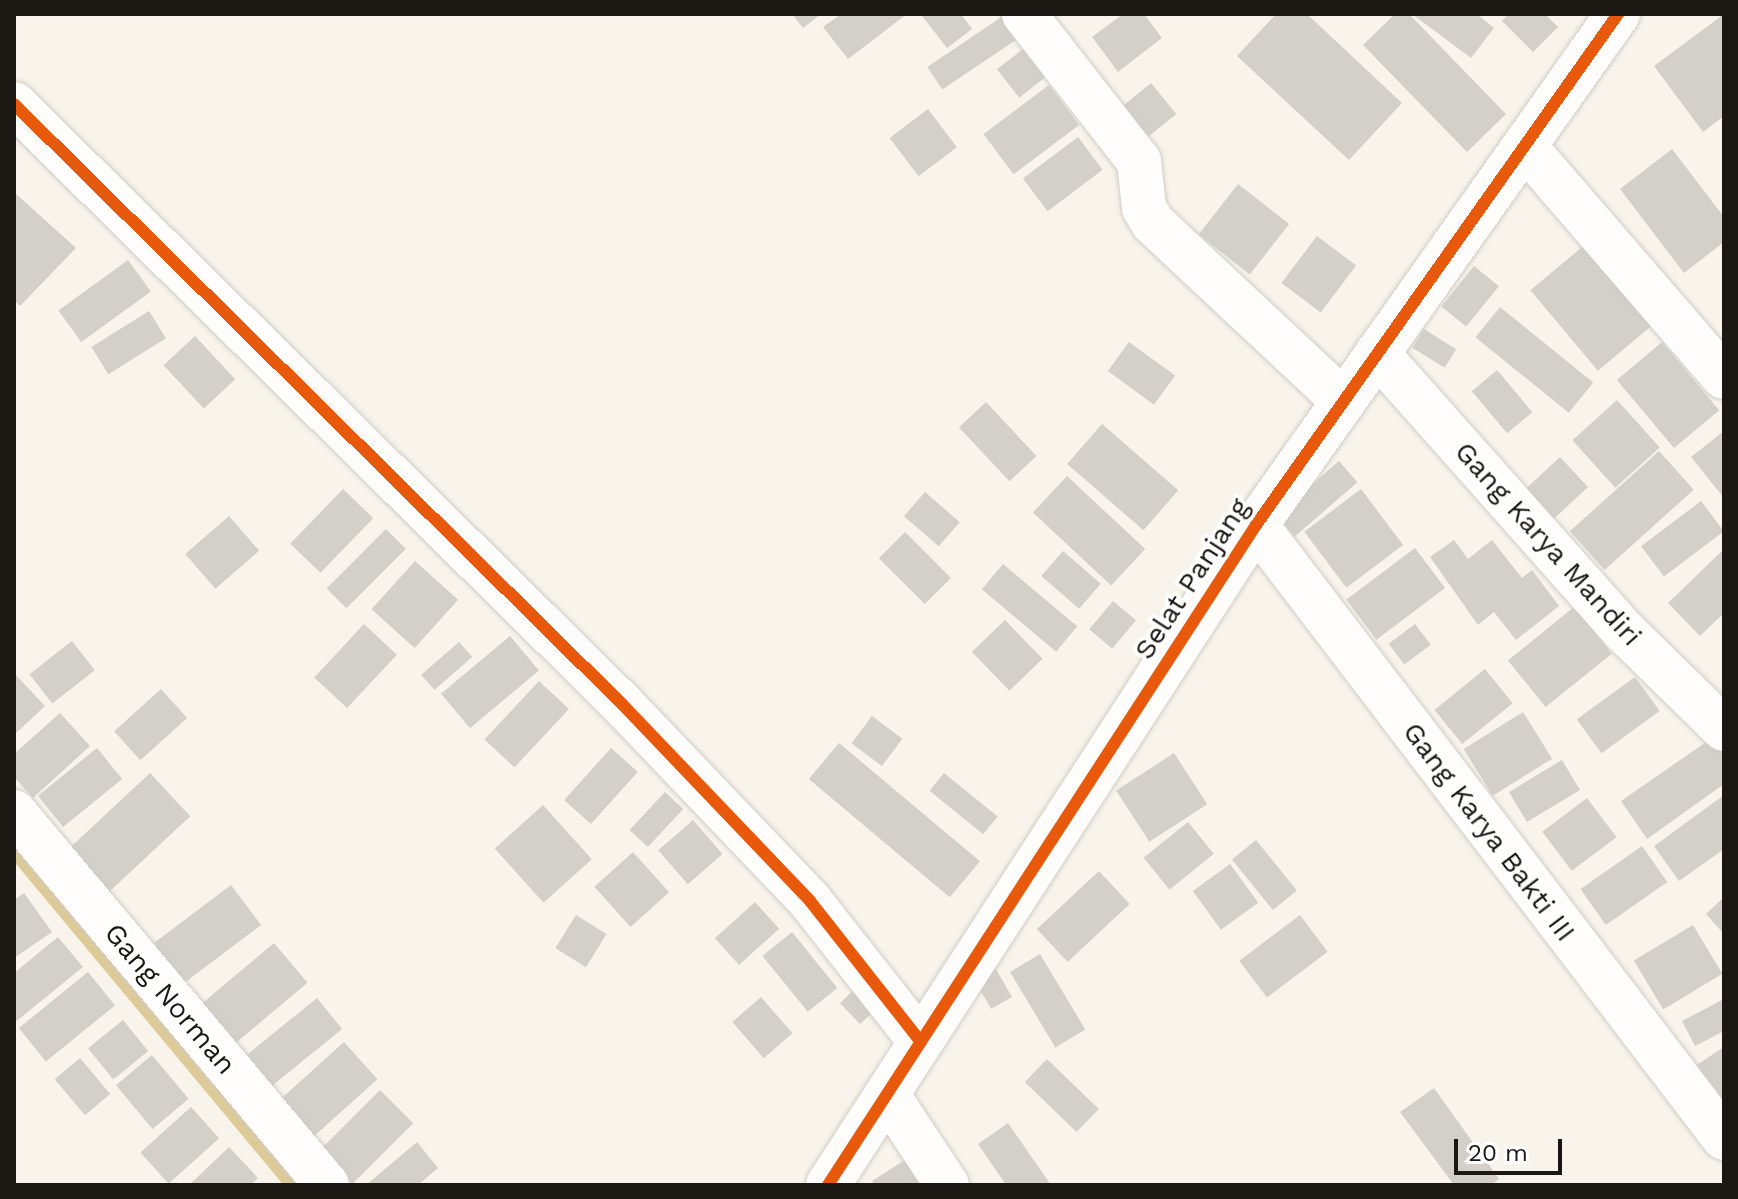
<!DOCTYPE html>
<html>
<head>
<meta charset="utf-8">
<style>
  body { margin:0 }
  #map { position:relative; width:1738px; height:1199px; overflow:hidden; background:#f8f4eb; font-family:"Work Sans",sans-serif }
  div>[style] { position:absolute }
  .stream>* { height:11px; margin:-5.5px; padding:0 5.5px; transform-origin:5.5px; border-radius:5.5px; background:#ddca96 }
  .building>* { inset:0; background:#d3d0c9; transform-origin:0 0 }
  .roads { filter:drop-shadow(0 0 2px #d0cdc6) drop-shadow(0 0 2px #d0cdc6) }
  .minor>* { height:44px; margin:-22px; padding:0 22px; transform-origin:22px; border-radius:22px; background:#fefdfc }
  .cycleway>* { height:12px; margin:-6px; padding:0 6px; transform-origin:6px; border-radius:6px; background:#e8590c }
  span { translate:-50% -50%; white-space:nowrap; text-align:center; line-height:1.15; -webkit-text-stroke:7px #fff; paint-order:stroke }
  .street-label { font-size:28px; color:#1b1813 }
  .frame { position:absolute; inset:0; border:16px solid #1b1813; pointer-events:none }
  .scale { position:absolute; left:1454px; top:1139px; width:108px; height:36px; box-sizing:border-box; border:4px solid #1b1813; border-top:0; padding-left:10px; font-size:24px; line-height:28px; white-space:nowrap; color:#1b1813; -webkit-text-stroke:6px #fff; paint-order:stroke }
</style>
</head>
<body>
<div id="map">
  <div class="stream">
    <i style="left:14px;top:853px;width:432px;rotate:50.2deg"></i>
  </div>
  <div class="building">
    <i style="clip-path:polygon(792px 14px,821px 14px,803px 28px)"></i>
    <i style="clip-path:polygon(841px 14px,907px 14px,848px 59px,823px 27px)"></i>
    <i style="clip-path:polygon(961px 14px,972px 29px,947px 48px,922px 16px)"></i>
    <i style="left:1006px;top:14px;width:27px;height:95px;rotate:56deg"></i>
    <i style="clip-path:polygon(1123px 14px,1144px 14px,1162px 38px,1118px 72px,1092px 37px)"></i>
    <i style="clip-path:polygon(1276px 14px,1307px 14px,1402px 103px,1349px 160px,1237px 56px)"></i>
    <i style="clip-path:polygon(1395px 14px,1409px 14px,1506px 114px,1467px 152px,1363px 45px)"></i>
    <i style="clip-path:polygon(1412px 14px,1477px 14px,1494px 28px,1471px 58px)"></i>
    <i style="clip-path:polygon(1508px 14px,1545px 14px,1558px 27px,1533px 52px,1502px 21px)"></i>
    <i style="clip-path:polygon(1724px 14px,1724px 116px,1703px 132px,1654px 66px)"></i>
    <i style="left:1023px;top:49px;width:36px;height:33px;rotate:52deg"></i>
    <i style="left:1151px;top:83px;width:40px;height:40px;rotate:51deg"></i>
    <i style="left:1049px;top:85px;width:50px;height:82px;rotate:53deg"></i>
    <i style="left:928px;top:109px;width:48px;height:48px;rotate:53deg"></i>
    <i style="left:1078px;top:137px;width:41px;height:69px;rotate:53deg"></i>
    <i style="clip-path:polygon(1672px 149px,1724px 217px,1724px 242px,1684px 273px,1620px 189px)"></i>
    <i style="left:1238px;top:184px;width:65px;height:64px;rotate:38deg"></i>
    <i style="clip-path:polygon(14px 192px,76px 248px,20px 306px,14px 300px)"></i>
    <i style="left:1317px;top:236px;width:49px;height:59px;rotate:37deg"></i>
    <i style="left:1594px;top:237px;width:105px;height:83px;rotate:50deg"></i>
    <i style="left:128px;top:260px;width:39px;height:86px;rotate:54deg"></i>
    <i style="left:1474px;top:266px;width:32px;height:52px;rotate:39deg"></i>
    <i style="left:1500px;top:307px;width:120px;height:39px;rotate:39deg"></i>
    <i style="left:149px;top:311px;width:32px;height:68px;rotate:58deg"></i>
    <i style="left:1424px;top:329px;width:38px;height:22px;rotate:32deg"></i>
    <i style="left:195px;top:336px;width:59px;height:43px;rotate:47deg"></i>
    <i style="left:1129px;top:342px;width:57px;height:36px;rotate:36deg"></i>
    <i style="left:1662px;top:342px;width:89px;height:59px;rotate:50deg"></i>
    <i style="left:1497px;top:370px;width:55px;height:33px;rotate:50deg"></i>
    <i style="left:1617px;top:400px;width:64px;height:60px;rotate:48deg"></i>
    <i style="left:986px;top:402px;width:74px;height:37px;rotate:47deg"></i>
    <i style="left:1102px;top:424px;width:101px;height:53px;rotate:41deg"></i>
    <i style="clip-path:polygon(1724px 431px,1724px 498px,1691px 457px)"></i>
    <i style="left:1659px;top:451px;width:52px;height:120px;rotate:48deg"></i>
    <i style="left:1560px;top:457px;width:41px;height:56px;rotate:47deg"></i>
    <i style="left:1339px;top:461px;width:28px;height:83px;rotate:49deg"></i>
    <i style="left:1067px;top:476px;width:107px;height:50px;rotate:43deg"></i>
    <i style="left:343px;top:489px;width:42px;height:76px;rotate:44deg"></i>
    <i style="left:1361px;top:489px;width:70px;height:71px;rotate:53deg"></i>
    <i style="left:925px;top:492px;width:46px;height:32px;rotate:41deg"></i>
    <i style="left:1701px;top:501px;width:38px;height:75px;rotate:53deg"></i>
    <i style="left:229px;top:516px;width:46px;height:58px;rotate:49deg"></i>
    <i style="left:386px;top:529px;width:28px;height:84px;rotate:45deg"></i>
    <i style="left:905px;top:532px;width:65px;height:37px;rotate:45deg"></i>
    <i style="clip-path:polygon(1454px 540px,1468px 559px,1492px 540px,1522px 578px,1532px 570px,1559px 606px,1516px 640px,1494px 612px,1478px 625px,1430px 557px)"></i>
    <i style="left:1415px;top:548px;width:50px;height:86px;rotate:53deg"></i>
    <i style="clip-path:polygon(1724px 549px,1724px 613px,1700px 636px,1668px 603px)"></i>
    <i style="left:1063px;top:551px;width:50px;height:33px;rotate:41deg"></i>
    <i style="left:415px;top:561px;width:58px;height:65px;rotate:42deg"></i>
    <i style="left:1003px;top:564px;width:97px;height:33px;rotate:40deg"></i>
    <i style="left:1113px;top:601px;width:30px;height:37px;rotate:40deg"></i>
    <i style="left:1574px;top:607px;width:60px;height:85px;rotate:51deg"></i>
    <i style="left:1005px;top:620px;width:54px;height:46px;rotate:46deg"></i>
    <i style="left:364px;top:624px;width:45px;height:73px;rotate:43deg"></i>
    <i style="left:1415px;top:624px;width:26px;height:33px;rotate:53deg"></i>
    <i style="left:510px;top:636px;width:45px;height:90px;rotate:50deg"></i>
    <i style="left:72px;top:641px;width:37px;height:54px;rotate:52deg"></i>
    <i style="left:459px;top:642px;width:20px;height:50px;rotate:49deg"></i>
    <i style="left:1485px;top:669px;width:44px;height:65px;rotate:51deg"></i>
    <i style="clip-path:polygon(14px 673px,45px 706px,14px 735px)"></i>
    <i style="left:1635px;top:677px;width:42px;height:72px;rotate:54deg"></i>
    <i style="left:539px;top:681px;width:41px;height:80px;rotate:43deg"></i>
    <i style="left:161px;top:689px;width:39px;height:63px;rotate:48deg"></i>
    <i style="left:1523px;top:712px;width:55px;height:70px;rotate:58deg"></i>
    <i style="clip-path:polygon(60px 713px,90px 746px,33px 798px,14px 777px,14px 754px)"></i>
    <i style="left:872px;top:716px;width:38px;height:34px;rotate:37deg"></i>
    <i style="clip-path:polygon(1712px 738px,1724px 755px,1724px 784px,1647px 839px,1621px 801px)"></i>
    <i style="left:839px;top:743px;width:184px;height:47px;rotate:40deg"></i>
    <i style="left:97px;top:748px;width:40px;height:76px;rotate:51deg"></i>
    <i style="left:611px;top:748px;width:36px;height:70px;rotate:42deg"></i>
    <i style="left:1174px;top:753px;width:61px;height:69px;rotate:57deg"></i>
    <i style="left:1562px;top:760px;width:35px;height:62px;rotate:59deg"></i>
    <i style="left:150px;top:773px;width:59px;height:112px;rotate:47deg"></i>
    <i style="left:944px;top:773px;width:69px;height:23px;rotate:39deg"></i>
    <i style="left:665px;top:792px;width:25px;height:52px;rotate:43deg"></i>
    <i style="clip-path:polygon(1724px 795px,1724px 849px,1679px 881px,1654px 846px)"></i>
    <i style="left:1587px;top:798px;width:49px;height:56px;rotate:53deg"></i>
    <i style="left:543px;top:805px;width:73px;height:65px;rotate:48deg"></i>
    <i style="left:693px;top:820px;width:45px;height:46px;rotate:49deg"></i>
    <i style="left:1188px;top:822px;width:41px;height:57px;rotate:51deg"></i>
    <i style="left:1256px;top:840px;width:65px;height:31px;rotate:51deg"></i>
    <i style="left:1642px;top:846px;width:44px;height:75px;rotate:55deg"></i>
    <i style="left:633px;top:852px;width:54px;height:52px;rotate:48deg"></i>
    <i style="left:1230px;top:864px;width:48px;height:46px;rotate:54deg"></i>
    <i style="left:1099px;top:871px;width:45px;height:85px;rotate:47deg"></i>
    <i style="left:231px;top:885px;width:50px;height:106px;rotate:53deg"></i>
    <i style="clip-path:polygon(24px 893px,52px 932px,14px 958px,14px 900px)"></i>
    <i style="clip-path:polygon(1724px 897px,1724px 934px,1706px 914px)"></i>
    <i style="left:755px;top:902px;width:36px;height:54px;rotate:48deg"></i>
    <i style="left:576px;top:915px;width:36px;height:39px;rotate:32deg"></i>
    <i style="left:1300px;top:915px;width:46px;height:76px;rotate:53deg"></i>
    <i style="left:1693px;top:925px;width:57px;height:69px;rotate:59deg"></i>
    <i style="left:792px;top:932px;width:72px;height:38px;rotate:51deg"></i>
    <i style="clip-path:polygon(58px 937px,83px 967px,14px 1023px,14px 973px)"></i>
    <i style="left:274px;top:943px;width:52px;height:99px;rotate:50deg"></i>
    <i style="left:1040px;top:954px;width:88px;height:35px;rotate:59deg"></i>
    <i style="left:993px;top:964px;width:38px;height:24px;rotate:60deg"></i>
    <i style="left:88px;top:972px;width:43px;height:89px;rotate:51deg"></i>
    <i style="left:858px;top:986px;width:29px;height:25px;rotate:46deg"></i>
    <i style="left:761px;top:997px;width:48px;height:38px;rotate:49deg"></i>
    <i style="left:317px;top:998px;width:40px;height:92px;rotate:51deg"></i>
    <i style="clip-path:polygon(1724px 999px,1724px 1031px,1695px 1046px,1682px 1021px)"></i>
    <i style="left:123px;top:1020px;width:40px;height:45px;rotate:51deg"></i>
    <i style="left:344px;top:1042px;width:50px;height:87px;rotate:48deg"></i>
    <i style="clip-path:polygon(1724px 1047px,1724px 1109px,1695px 1066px)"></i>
    <i style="left:152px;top:1055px;width:57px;height:47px;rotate:50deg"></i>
    <i style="left:80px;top:1058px;width:47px;height:33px;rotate:50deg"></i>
    <i style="left:1047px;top:1059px;width:72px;height:32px;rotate:44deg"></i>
    <i style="clip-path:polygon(1434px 1088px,1499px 1179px,1491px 1185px,1454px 1185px,1400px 1112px)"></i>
    <i style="left:380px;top:1090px;width:47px;height:86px;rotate:45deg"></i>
    <i style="left:191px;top:1107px;width:42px;height:68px;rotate:48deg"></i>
    <i style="clip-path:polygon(1008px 1123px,1051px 1185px,1006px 1185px,978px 1144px)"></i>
    <i style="clip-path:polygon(417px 1142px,438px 1168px,418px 1185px,366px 1185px)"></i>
    <i style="clip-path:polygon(229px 1147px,258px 1178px,251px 1185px,189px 1185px)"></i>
    <i style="clip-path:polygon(908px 1158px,926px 1185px,875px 1185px,872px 1181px)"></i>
  </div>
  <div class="roads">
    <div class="minor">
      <i style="left:1024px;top:14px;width:187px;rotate:52deg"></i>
      <i style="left:1139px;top:161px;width:47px;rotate:83.9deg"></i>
      <i style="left:1144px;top:208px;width:17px;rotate:59deg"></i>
      <i style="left:1153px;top:223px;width:259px;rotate:43.1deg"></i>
      <i style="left:14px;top:104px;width:854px;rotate:44.62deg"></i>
      <i style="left:622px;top:704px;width:272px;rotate:46.3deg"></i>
      <i style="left:810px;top:901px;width:179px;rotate:51.8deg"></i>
      <i style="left:1527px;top:149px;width:301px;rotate:49.2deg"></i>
      <i style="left:1377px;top:353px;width:372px;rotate:48.4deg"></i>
      <i style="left:1624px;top:631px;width:140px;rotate:44.4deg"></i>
      <i style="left:1256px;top:525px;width:771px;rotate:52.64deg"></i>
      <i style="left:14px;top:812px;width:487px;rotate:50deg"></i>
      <i style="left:887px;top:1094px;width:109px;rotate:56.6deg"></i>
      <i style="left:828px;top:1185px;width:787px;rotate:-57.04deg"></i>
      <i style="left:1256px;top:525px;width:626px;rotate:-54.69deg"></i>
    </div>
  </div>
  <div class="cycleway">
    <i style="left:14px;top:104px;width:854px;rotate:44.62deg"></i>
    <i style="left:622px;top:704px;width:272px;rotate:46.3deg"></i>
    <i style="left:810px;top:901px;width:179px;rotate:51.8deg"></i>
    <i style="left:828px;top:1185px;width:787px;rotate:-57.04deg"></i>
    <i style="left:1256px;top:525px;width:626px;rotate:-54.69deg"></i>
  </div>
  <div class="street-label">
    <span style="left:1548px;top:544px;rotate:48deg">Gang Karya Mandiri</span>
    <span style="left:1192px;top:579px;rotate:-57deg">Selat Panjang</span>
    <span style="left:1489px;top:832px;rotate:53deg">Gang Karya Bakti III</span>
    <span style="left:170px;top:999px;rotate:50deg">Gang Norman</span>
  </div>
  <div class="frame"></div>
  <div class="scale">20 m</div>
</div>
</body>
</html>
